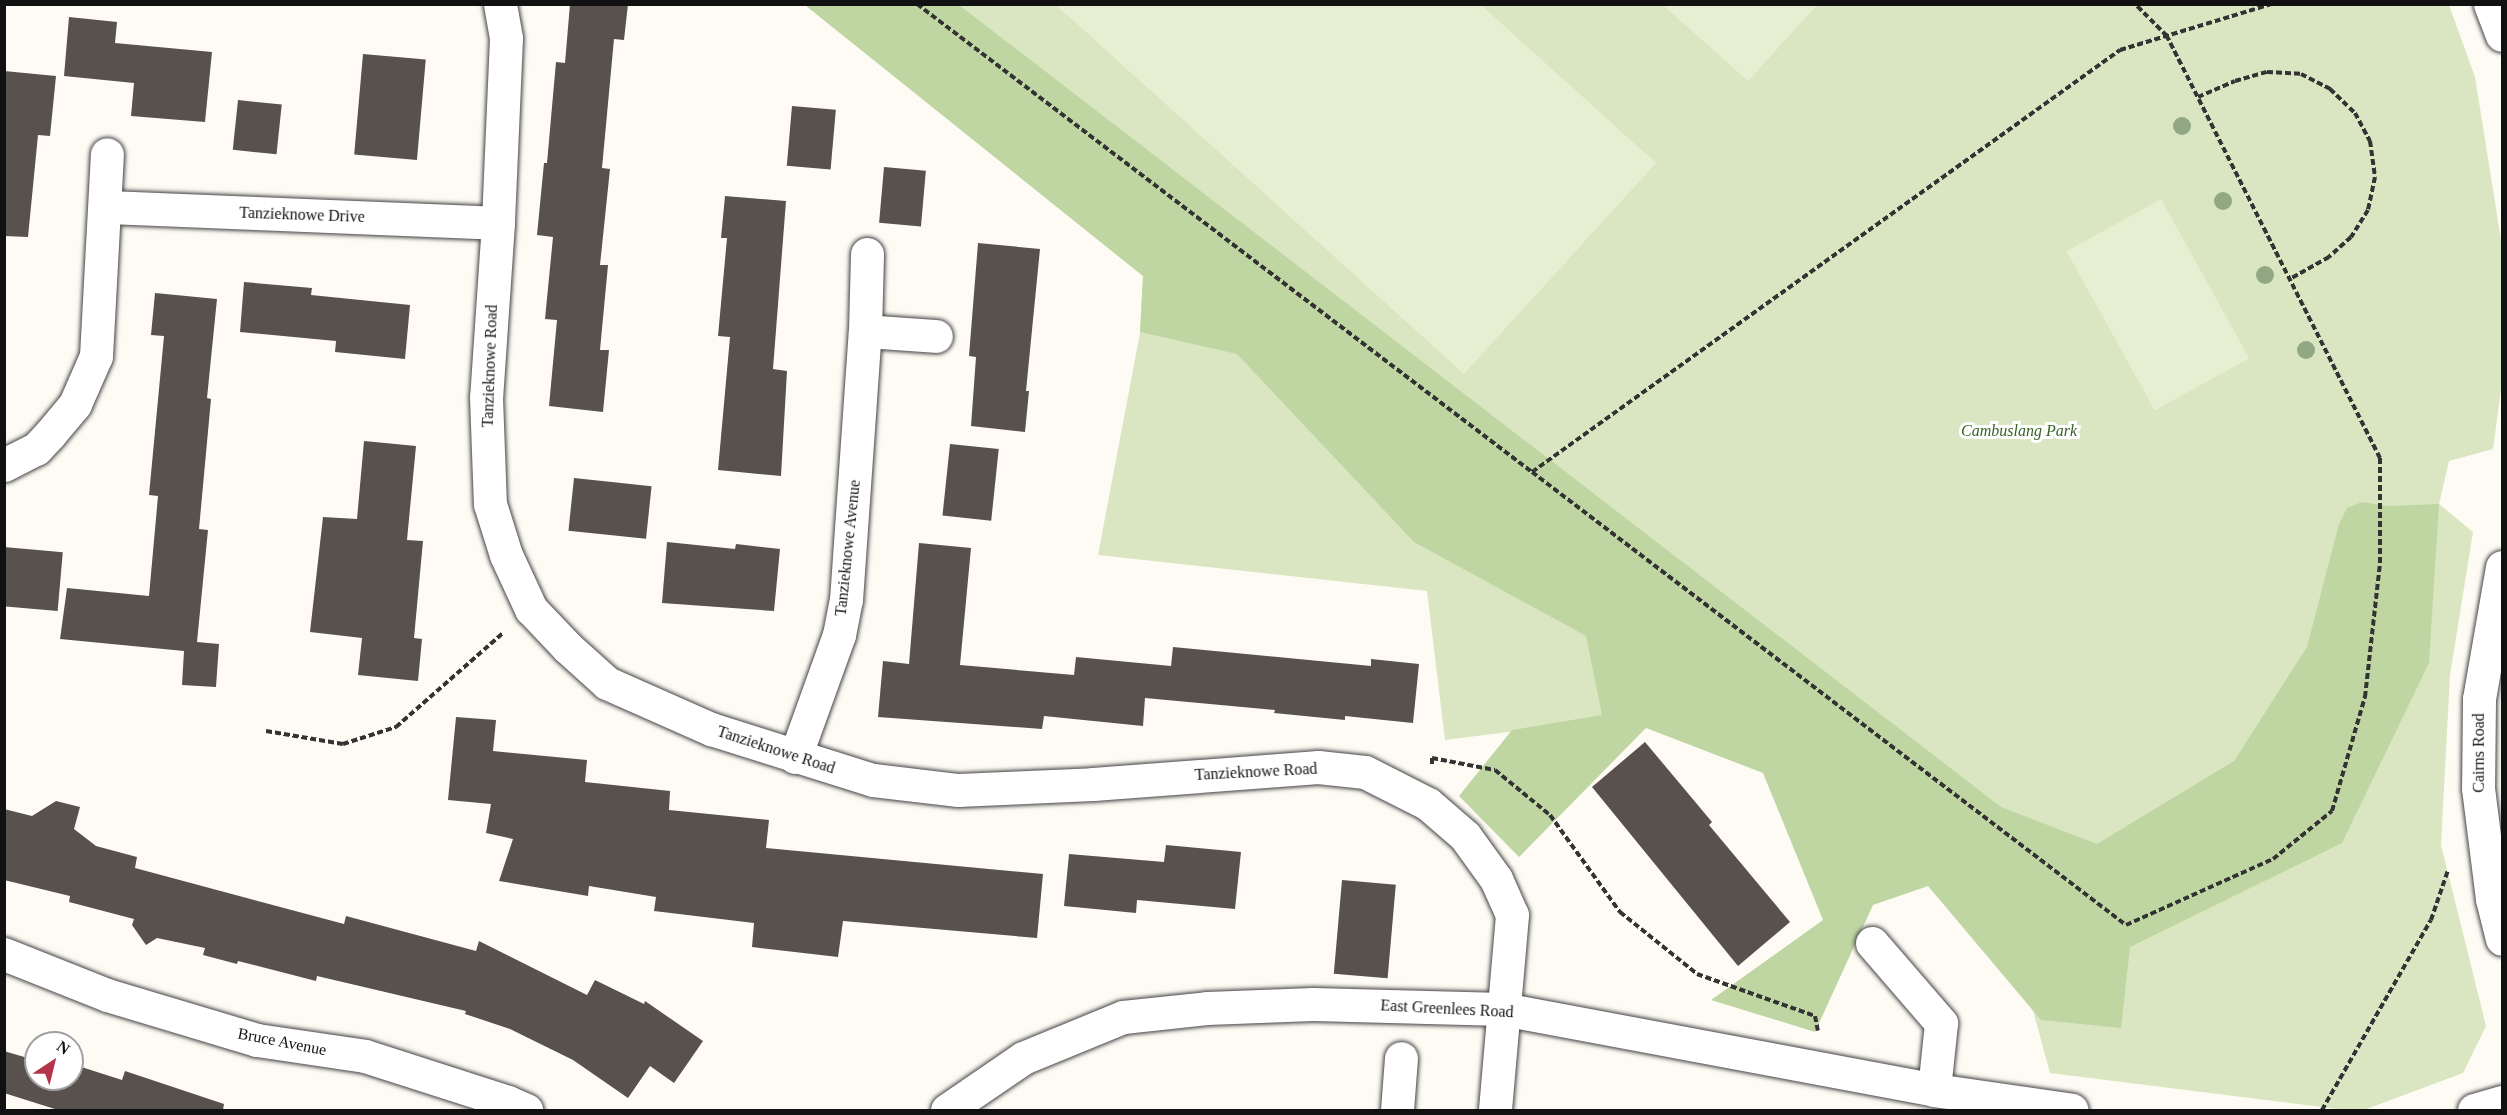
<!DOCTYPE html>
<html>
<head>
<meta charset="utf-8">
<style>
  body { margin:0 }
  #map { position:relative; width:2507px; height:1115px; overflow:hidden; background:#fefbf5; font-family:Georgia,serif }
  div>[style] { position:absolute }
  .green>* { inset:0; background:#d9e6c1 }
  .forest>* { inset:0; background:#bfd6a2 }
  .pitch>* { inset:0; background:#e8eed2; transform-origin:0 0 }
  .building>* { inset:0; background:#58514e; transform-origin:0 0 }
  .path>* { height:4px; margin-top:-2px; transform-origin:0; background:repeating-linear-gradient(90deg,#333 0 6px,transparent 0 9px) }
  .roads { filter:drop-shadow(0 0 2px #444) drop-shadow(0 0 2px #444) }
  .minor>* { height:33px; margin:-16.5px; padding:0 16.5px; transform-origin:16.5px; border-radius:16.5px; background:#fff }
  .trees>* { width:18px; height:18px; margin:-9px; border-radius:50%; background:#92a783 }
  span { translate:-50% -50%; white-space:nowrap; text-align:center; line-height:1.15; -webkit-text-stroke:6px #fff; paint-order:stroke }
  .street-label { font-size:16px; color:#111 }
  .park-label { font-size:16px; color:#3a6326; font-style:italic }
  .frame { position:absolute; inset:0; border:6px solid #111; pointer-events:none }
  .north { position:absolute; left:24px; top:1031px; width:60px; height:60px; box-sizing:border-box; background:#fff; border:2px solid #a0a0a0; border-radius:50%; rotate:35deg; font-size:16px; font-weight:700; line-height:24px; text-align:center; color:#111 }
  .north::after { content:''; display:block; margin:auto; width:21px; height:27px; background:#b4354a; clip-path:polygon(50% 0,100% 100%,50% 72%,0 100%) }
</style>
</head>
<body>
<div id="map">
  <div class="green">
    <i style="clip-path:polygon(805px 5px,2449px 5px,2475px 77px,2502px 246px,2502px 382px,2493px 449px,2449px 461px,2439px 504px,2473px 532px,2450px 675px,2441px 845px,2486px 1026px,2463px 1073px,2364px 1110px,2345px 1110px,2050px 1073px,2013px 937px,1672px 711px,1445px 740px,1427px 591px,1098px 555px,1140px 333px,1143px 276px)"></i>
  </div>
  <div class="forest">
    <i style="clip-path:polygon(805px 5px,959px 5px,2001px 807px,2097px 844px,2234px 761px,2307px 647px,2339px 524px,2347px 508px,2362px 502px,2388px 506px,2439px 504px,2429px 663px,2342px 843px,2130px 947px,2121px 1028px,2041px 1020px,1928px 886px,1873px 905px,1815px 1032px,1711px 1000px,1823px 920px,1763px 773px,1646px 728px,1519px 857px,1459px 796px,1512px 730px,1602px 715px,1586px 636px,1414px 542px,1237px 354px,1140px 332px,1143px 276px)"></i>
  </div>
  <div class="pitch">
    <i style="clip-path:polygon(1056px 5px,1481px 5px,1656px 163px,1464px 374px)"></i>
    <i style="clip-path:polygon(1663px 5px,1817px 5px,1748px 81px)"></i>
    <i style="left:2161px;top:199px;width:182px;height:108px;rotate:61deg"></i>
  </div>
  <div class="building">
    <i style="clip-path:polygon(570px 4px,628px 4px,624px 40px,614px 39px,602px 168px,610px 169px,600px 265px,608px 265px,600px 350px,609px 350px,603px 412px,549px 406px,557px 320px,545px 319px,553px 237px,537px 235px,544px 163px,547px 163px,556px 62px,565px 63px)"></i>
    <i style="clip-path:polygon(69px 17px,117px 22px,115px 43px,212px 52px,205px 122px,131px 116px,134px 83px,64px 76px)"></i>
    <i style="left:363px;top:54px;width:63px;height:101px;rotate:5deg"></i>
    <i style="clip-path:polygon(4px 71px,56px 76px,50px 136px,38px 135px,28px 237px,4px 236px)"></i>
    <i style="left:238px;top:100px;width:44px;height:50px;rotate:6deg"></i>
    <i style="left:792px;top:106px;width:44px;height:60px;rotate:5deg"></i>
    <i style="left:884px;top:167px;width:42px;height:56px;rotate:5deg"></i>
    <i style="clip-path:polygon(725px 196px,786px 201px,773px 369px,787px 371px,781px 476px,718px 470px,730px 337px,718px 336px,727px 238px,721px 238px)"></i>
    <i style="clip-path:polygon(978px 243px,1040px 249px,1026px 391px,1029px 391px,1025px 432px,971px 426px,976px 357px,969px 356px)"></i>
    <i style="clip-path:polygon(244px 282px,312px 288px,311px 295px,410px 305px,405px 359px,335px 352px,336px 341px,240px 332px)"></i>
    <i style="clip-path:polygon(155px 293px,217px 299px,207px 398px,211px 399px,199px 529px,208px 530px,197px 642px,219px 644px,216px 687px,182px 685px,184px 651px,60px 639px,67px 588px,149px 596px,158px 496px,149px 495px,164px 336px,151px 335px)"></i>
    <i style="clip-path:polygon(364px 441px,416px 446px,407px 540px,423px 541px,414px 638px,422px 639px,418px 681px,358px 675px,362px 638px,310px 632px,323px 517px,357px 519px)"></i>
    <i style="left:950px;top:444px;width:49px;height:72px;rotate:6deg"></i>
    <i style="left:574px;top:478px;width:78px;height:53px;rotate:6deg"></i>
    <i style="clip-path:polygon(667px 542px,735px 549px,736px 544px,780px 549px,774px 611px,662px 603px)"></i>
    <i style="clip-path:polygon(919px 543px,971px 548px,960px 665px,1074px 675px,1076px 657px,1171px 666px,1173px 647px,1371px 666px,1371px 659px,1419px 664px,1413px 723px,1345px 716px,1345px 720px,1274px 713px,1275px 710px,1145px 698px,1143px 726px,1044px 716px,1042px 729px,878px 717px,883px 661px,909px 664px)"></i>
    <i style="left:4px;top:547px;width:59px;height:59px;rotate:5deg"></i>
    <i style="clip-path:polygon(456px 717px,496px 720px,493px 751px,587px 760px,585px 782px,670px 791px,669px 810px,769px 820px,766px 848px,1043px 874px,1037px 938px,843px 921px,838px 957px,752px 947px,754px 923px,654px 911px,656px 897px,589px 886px,588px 896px,499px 881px,513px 839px,486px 833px,491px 804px,448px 800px)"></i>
    <i style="clip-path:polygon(1645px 742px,1712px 822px,1709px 825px,1790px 922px,1738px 966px,1592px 787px)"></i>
    <i style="clip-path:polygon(56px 801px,80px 807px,74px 829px,96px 846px,137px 857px,135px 868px,344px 924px,346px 916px,476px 951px,479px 941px,587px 995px,595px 980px,644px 1004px,645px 1001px,703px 1041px,674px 1083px,650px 1066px,628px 1098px,573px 1060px,510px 1029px,465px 1014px,466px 1011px,317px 976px,316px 981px,238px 961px,237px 964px,203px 955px,205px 948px,157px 938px,146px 945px,132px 925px,134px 919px,69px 902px,70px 896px,4px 880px,4px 809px,32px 816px)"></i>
    <i style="clip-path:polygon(1166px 845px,1241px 852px,1235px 909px,1137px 900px,1136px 913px,1064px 906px,1069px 854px,1164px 862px)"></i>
    <i style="left:1342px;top:880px;width:54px;height:94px;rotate:5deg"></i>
    <i style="clip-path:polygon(4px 1051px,31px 1059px,33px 1051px,36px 1052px,36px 1079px,72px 1079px,72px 1064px,122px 1080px,125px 1071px,224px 1104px,223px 1110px,58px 1110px,4px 1093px)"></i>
  </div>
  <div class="path">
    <i style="left:917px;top:4px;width:773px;rotate:37.27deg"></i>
    <i style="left:1532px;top:472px;width:724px;rotate:-35.67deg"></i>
    <i style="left:2120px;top:50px;width:158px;rotate:-16.9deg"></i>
    <i style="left:2198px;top:97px;width:40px;rotate:-23.4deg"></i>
    <i style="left:2235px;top:81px;width:33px;rotate:-16deg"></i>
    <i style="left:2267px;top:72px;width:34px;rotate:3deg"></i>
    <i style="left:2301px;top:74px;width:33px;rotate:27deg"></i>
    <i style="left:2330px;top:89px;width:35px;rotate:44deg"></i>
    <i style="left:2355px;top:113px;width:32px;rotate:62deg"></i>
    <i style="left:2370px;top:141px;width:36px;rotate:82deg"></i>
    <i style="left:2375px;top:177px;width:34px;rotate:102deg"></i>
    <i style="left:2368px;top:210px;width:32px;rotate:122deg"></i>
    <i style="left:2351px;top:237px;width:30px;rotate:138deg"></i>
    <i style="left:2329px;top:257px;width:45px;rotate:150.6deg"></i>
    <i style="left:1532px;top:472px;width:747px;rotate:37.33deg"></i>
    <i style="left:2126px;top:925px;width:161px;rotate:-24.2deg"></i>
    <i style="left:2273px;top:859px;width:76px;rotate:-39.1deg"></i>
    <i style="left:2332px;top:811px;width:119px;rotate:-73.9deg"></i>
    <i style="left:2365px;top:697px;width:135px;rotate:-83.6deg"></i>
    <i style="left:2380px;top:563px;width:105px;rotate:-90deg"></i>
    <i style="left:2380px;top:458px;width:473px;rotate:-116.8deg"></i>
    <i style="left:2167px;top:36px;width:45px;rotate:-135deg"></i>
    <i style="left:266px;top:731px;width:78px;rotate:9.6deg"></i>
    <i style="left:343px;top:744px;width:56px;rotate:-17.8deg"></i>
    <i style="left:396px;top:727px;width:142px;rotate:-41.3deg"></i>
    <i style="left:1432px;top:764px;width:6px;rotate:-90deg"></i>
    <i style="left:1432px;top:758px;width:64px;rotate:10.8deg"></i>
    <i style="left:1495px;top:770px;width:71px;rotate:39.3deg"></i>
    <i style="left:1550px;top:815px;width:120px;rotate:54.2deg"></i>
    <i style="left:1620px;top:912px;width:99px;rotate:38.8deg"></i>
    <i style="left:1697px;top:974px;width:125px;rotate:19.6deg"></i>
    <i style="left:1815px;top:1016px;width:15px;rotate:79deg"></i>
    <i style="left:2322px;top:1110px;width:219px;rotate:-60.2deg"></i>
    <i style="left:2431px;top:920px;width:53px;rotate:-71.2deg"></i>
  </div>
  <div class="roads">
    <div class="minor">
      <i style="left:500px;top:4px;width:35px;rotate:80deg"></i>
      <i style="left:506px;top:38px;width:185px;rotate:92.5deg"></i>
      <i style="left:498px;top:223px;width:174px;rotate:93.9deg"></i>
      <i style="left:486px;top:397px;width:107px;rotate:87.9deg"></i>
      <i style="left:490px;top:504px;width:53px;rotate:72.6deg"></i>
      <i style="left:506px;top:555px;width:60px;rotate:65.2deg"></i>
      <i style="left:531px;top:609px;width:52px;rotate:46.5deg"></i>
      <i style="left:567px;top:647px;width:54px;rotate:42deg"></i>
      <i style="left:607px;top:683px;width:114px;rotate:23.9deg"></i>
      <i style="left:711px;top:729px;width:170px;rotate:17.5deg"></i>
      <i style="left:873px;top:780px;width:86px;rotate:6.7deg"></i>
      <i style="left:958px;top:790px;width:135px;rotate:-2.5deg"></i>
      <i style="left:1093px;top:784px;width:226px;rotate:-4.3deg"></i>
      <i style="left:1318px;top:767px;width:47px;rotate:6.1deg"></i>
      <i style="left:1365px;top:772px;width:71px;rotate:26.9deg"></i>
      <i style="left:1428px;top:804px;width:49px;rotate:40.9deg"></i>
      <i style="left:1465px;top:836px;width:53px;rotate:54.2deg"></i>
      <i style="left:1496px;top:879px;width:39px;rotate:66deg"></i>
      <i style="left:1512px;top:915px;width:196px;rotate:95deg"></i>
      <i style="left:2490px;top:4px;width:33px;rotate:69deg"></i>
      <i style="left:106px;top:207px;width:392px;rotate:2.3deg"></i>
      <i style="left:865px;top:331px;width:71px;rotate:4deg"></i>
      <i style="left:4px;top:465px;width:36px;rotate:-27deg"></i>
      <i style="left:36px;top:449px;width:21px;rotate:-47deg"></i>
      <i style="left:50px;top:434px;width:39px;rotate:-50deg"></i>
      <i style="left:75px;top:404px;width:52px;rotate:-66.4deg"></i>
      <i style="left:96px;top:356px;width:202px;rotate:-86.9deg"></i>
      <i style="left:2502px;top:567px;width:134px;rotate:99.9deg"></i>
      <i style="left:2479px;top:699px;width:89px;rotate:90.6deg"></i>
      <i style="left:2478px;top:788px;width:112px;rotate:82.8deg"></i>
      <i style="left:2492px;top:899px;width:41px;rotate:76deg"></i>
      <i style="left:795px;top:757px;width:130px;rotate:-70.2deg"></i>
      <i style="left:839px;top:635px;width:36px;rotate:-79deg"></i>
      <i style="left:846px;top:600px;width:270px;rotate:-86deg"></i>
      <i style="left:865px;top:331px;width:77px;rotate:-88.5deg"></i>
      <i style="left:1872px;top:943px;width:106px;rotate:49.2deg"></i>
      <i style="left:1941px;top:1023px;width:67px;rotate:96deg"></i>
      <i style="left:4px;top:954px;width:111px;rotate:21.7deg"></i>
      <i style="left:107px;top:995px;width:157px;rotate:16.7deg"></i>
      <i style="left:257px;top:1040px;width:109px;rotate:8.4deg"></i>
      <i style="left:365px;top:1056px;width:150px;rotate:17.8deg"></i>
      <i style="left:508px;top:1102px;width:20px;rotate:24deg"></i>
      <i style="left:947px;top:1110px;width:92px;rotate:-34.4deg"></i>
      <i style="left:1023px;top:1058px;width:108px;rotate:-22.3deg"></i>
      <i style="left:1123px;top:1017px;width:84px;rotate:-6.1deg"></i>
      <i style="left:1207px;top:1008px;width:106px;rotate:-2.2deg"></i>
      <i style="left:1313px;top:1004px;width:190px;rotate:1.5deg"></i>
      <i style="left:1503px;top:1009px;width:439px;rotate:10.6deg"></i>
      <i style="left:1934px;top:1090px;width:139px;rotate:8.2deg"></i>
      <i style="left:1397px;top:1110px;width:52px;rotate:-85.6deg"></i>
      <i style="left:2474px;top:1110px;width:29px;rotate:-16deg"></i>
    </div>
  </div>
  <div class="trees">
    <i style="left:2182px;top:126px"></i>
    <i style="left:2223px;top:201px"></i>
    <i style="left:2265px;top:275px"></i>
    <i style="left:2306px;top:350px"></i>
  </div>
  <div class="street-label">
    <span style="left:302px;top:215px;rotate:2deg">Tanzieknowe Drive</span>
    <span style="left:490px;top:366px;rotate:-88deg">Tanzieknowe Road</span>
    <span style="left:848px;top:548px;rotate:-84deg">Tanzieknowe Avenue</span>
    <span style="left:776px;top:750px;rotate:18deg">Tanzieknowe Road</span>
    <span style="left:2479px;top:753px;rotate:-90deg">Cairns Road</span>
    <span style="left:1256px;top:772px;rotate:-3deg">Tanzieknowe Road</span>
    <span style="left:1447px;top:1009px;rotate:3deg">East Greenlees Road</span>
    <span style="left:282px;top:1042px;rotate:11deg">Bruce Avenue</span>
  </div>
  <div class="park-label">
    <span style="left:2019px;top:431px">Cambuslang Park</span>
  </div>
  <div class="frame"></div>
  <div class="north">N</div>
</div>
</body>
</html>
